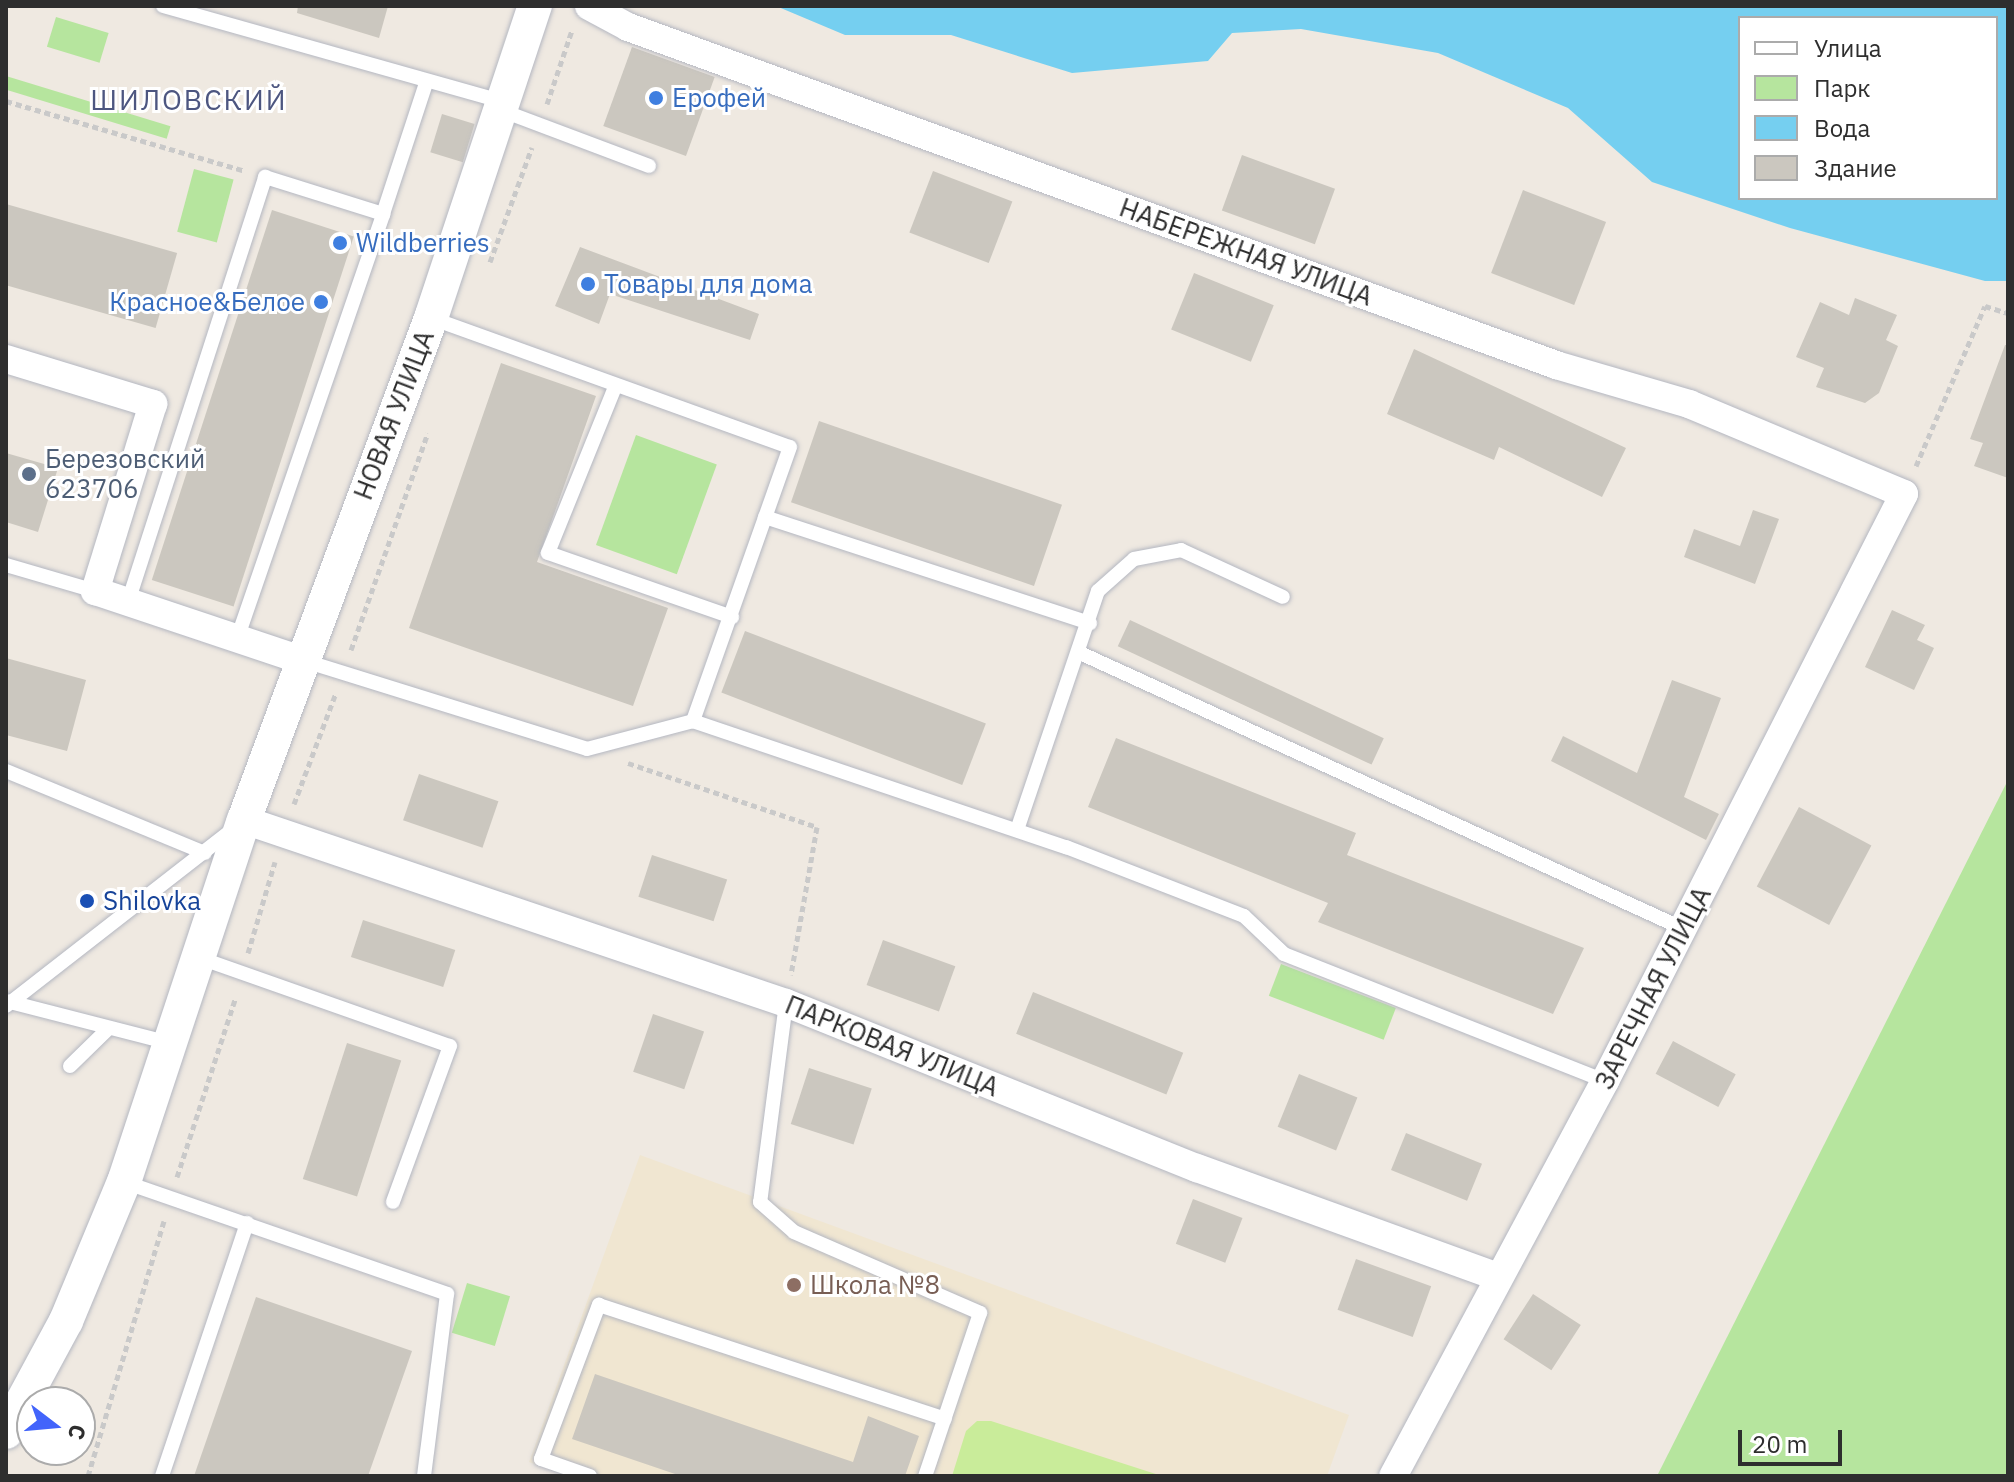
<!DOCTYPE html>
<html>
<head>
<meta charset="utf-8">
<style>
  body { margin:0 }
  #map { position:relative; width:2014px; height:1482px; overflow:hidden; background:#efe9e1; font-family:"IBM Plex Sans",sans-serif }
  div>[style] { position:absolute }
  .education>* { inset:0; background:#f0e6d1 }
  .green>* { inset:0; background:#b6e59e; transform-origin:0 0 }
  .pitch>* { inset:0; background:#c9ec9a }
  .water>* { inset:0; background:#75cff0 }
  .building>* { inset:0; background:#cbc7bf; transform-origin:0 0 }
  .path>* { height:5px; margin-top:-2.5px; transform-origin:0; background:repeating-linear-gradient(90deg,#c9c9c9 0 6px,transparent 0 10px) }
  .roads { filter:drop-shadow(0 0 2px #b4b7c1) drop-shadow(0 0 2px #b4b7c1) }
  .service>* { height:14px; margin:-7px; padding:0 7px; transform-origin:7px; border-radius:7px; background:#fff }
  .minor>* { height:28px; margin:-14px; padding:0 14px; transform-origin:14px; border-radius:14px; background:#fff }
  .tertiary>* { height:34px; margin:-17px; padding:0 17px; transform-origin:17px; border-radius:17px; background:#fff }
  .dots>* { width:22px; height:22px; translate:-50% -50%; box-sizing:border-box; border:4px solid #fff; border-radius:50% }
  span { translate:-50% -50%; white-space:nowrap; text-align:center; line-height:1.15; -webkit-text-stroke:6px #fff; paint-order:stroke }
  .shop-label { font-size:26px; color:#366cbe }
  .left { translate:0 -50%; text-align:left }
  .right { translate:-100% -50%; text-align:right }
  .street-label { font-size:26px; color:#2e2e2e }
  .service-label { font-size:26px; color:#4e5e75 }
  .transit-label { font-size:26px; color:#164399 }
  .education-label { font-size:26px; color:#785e54 }
  .neighbourhood-label { font-size:28px; color:#4d5680; letter-spacing:2px }
  .frame { position:absolute; inset:0; border:8px solid #2e2e2e; pointer-events:none }
  .legend { position:absolute; left:1738px; top:16px; width:260px; height:184px; box-sizing:border-box; background:#fff; border:2px solid #ababab; margin:0; padding:10px 14px; list-style:none; font-size:24px; color:#2e2e2e }
  .legend li { display:flex; align-items:center; gap:16px; height:40px }
  .legend b { width:40px; border:2px solid #ababab }
  .north { position:absolute; left:16px; top:1386px; width:80px; height:80px; box-sizing:border-box; background:#fff; border:2px solid #ababab; border-radius:50%; rotate:106deg; font-size:22px; font-weight:700; line-height:32px; text-align:center; color:#2e2e2e }
  .north::after { content:''; display:block; margin:auto; width:28px; height:36px; background:#4264fb; clip-path:polygon(50% 0,100% 100%,50% 72%,0 100%) }
  .scale { position:absolute; left:1738px; top:1430px; width:104px; height:36px; box-sizing:border-box; border:4px solid #2e2e2e; border-top:0; padding-left:10px; font-size:24px; line-height:28px; white-space:nowrap; color:#2e2e2e; -webkit-text-stroke:6px #fff; paint-order:stroke }
</style>
</head>
<body>
<div id="map">
  <div class="education">
    <i style="clip-path:polygon(640px 1155px,1349px 1415px,1327px 1476px,568px 1476px,529px 1462px)"></i>
  </div>
  <div class="green">
    <i style="left:56px;top:17px;width:55px;height:31px;rotate:17deg"></i>
    <i style="left:6px;top:76px;width:172px;height:13px;rotate:17deg"></i>
    <i style="left:194px;top:169px;width:41px;height:65px;rotate:15deg"></i>
    <i style="left:636px;top:435px;width:86px;height:117px;rotate:20deg"></i>
    <i style="clip-path:polygon(2008px 780px,2008px 1476px,1657px 1476px)"></i>
    <i style="left:1281px;top:964px;width:123px;height:34px;rotate:21deg"></i>
    <i style="left:467px;top:1283px;width:45px;height:52px;rotate:17deg"></i>
  </div>
  <div class="pitch">
    <i style="clip-path:polygon(977px 1421px,991px 1421px,1162px 1476px,952px 1476px,966px 1431px)"></i>
  </div>
  <div class="water">
    <i style="clip-path:polygon(evenodd,776px 6px,2008px 6px,2008px 281px,1985px 281px,1790px 228px,1652px 182px,1568px 108px,1438px 53px,1301px 29px,1232px 33px,1208px 61px,1072px 73px,951px 35px,845px 35px,776px 6px,1740px 18px,1996px 18px,1996px 198px,1740px 198px,1740px 18px)"></i>
  </div>
  <div class="building">
    <i style="clip-path:polygon(298px 6px,388px 6px,379px 38px,297px 13px)"></i>
    <i style="left:632px;top:47px;width:88px;height:84px;rotate:20deg"></i>
    <i style="left:442px;top:114px;width:34px;height:40px;rotate:17deg"></i>
    <i style="left:1242px;top:155px;width:99px;height:59px;rotate:20deg"></i>
    <i style="left:933px;top:171px;width:85px;height:66px;rotate:21deg"></i>
    <i style="left:1523px;top:190px;width:89px;height:89px;rotate:21deg"></i>
    <i style="left:6px;top:204px;width:178px;height:78px;rotate:16deg"></i>
    <i style="left:272px;top:210px;width:86px;height:389px;rotate:18deg"></i>
    <i style="clip-path:polygon(580px 247px,759px 314px,750px 340px,610px 294px,599px 324px,555px 306px)"></i>
    <i style="left:1194px;top:273px;width:86px;height:61px;rotate:22deg"></i>
    <i style="clip-path:polygon(1855px 298px,1897px 315px,1886px 340px,1898px 346px,1879px 393px,1865px 403px,1816px 387px,1824px 368px,1796px 357px,1820px 302px,1849px 315px)"></i>
    <i style="clip-path:polygon(2005px 345px,2008px 345px,2008px 478px,1974px 466px,1983px 443px,1970px 439px)"></i>
    <i style="clip-path:polygon(1414px 349px,1626px 448px,1602px 497px,1499px 447px,1494px 460px,1387px 414px)"></i>
    <i style="clip-path:polygon(501px 363px,596px 396px,537px 562px,668px 608px,633px 706px,409px 628px)"></i>
    <i style="left:819px;top:421px;width:257px;height:86px;rotate:19deg"></i>
    <i style="clip-path:polygon(6px 453px,58px 468px,38px 532px,6px 522px)"></i>
    <i style="clip-path:polygon(1753px 510px,1779px 519px,1755px 584px,1684px 557px,1694px 529px,1740px 546px)"></i>
    <i style="clip-path:polygon(1892px 610px,1925px 625px,1917px 640px,1934px 648px,1914px 690px,1865px 667px)"></i>
    <i style="left:1130px;top:620px;width:280px;height:29px;rotate:25deg"></i>
    <i style="left:745px;top:631px;width:258px;height:66px;rotate:21deg"></i>
    <i style="clip-path:polygon(6px 658px,86px 680px,67px 751px,6px 735px)"></i>
    <i style="clip-path:polygon(1672px 680px,1721px 698px,1684px 797px,1719px 814px,1706px 840px,1551px 761px,1563px 736px,1637px 773px)"></i>
    <i style="clip-path:polygon(1116px 738px,1356px 833px,1347px 855px,1584px 948px,1553px 1014px,1318px 922px,1328px 903px,1088px 807px)"></i>
    <i style="left:419px;top:774px;width:84px;height:49px;rotate:19deg"></i>
    <i style="left:1799px;top:807px;width:82px;height:90px;rotate:28deg"></i>
    <i style="left:652px;top:855px;width:79px;height:44px;rotate:18deg"></i>
    <i style="left:363px;top:920px;width:97px;height:39px;rotate:18deg"></i>
    <i style="left:883px;top:940px;width:77px;height:48px;rotate:20deg"></i>
    <i style="left:1033px;top:992px;width:162px;height:45px;rotate:22deg"></i>
    <i style="left:653px;top:1014px;width:54px;height:61px;rotate:19deg"></i>
    <i style="left:1673px;top:1041px;width:71px;height:37px;rotate:28deg"></i>
    <i style="left:347px;top:1043px;width:57px;height:143px;rotate:18deg"></i>
    <i style="left:809px;top:1068px;width:66px;height:59px;rotate:18deg"></i>
    <i style="left:1299px;top:1074px;width:63px;height:57px;rotate:22deg"></i>
    <i style="left:1406px;top:1133px;width:82px;height:40px;rotate:22deg"></i>
    <i style="left:1193px;top:1199px;width:53px;height:48px;rotate:21deg"></i>
    <i style="left:1356px;top:1259px;width:80px;height:54px;rotate:20deg"></i>
    <i style="left:1533px;top:1294px;width:57px;height:54px;rotate:33deg"></i>
    <i style="clip-path:polygon(256px 1297px,412px 1351px,368px 1476px,194px 1476px)"></i>
    <i style="clip-path:polygon(595px 1374px,853px 1462px,868px 1416px,919px 1436px,905px 1476px,681px 1476px,572px 1439px)"></i>
  </div>
  <div class="path">
    <i style="left:6px;top:101px;width:249px;rotate:16.3deg"></i>
    <i style="left:547px;top:104px;width:78px;rotate:-71.3deg"></i>
    <i style="left:490px;top:262px;width:122px;rotate:-69.9deg"></i>
    <i style="left:1916px;top:466px;width:174px;rotate:-66.7deg"></i>
    <i style="left:1985px;top:306px;width:24px;rotate:17deg"></i>
    <i style="left:351px;top:650px;width:230px;rotate:-70.5deg"></i>
    <i style="left:628px;top:763px;width:200px;rotate:18.7deg"></i>
    <i style="left:817px;top:827px;width:150px;rotate:100deg"></i>
    <i style="left:294px;top:804px;width:119px;rotate:-69.3deg"></i>
    <i style="left:248px;top:953px;width:95px;rotate:-73.5deg"></i>
    <i style="left:177px;top:1177px;width:189px;rotate:-71.9deg"></i>
    <i style="left:88px;top:1476px;width:266px;rotate:-73.4deg"></i>
  </div>
  <div class="roads">
    <div class="service">
      <i style="left:163px;top:6px;width:352px;rotate:15.7deg"></i>
      <i style="left:503px;top:111px;width:156px;rotate:20.6deg"></i>
      <i style="left:431px;top:318px;width:381px;rotate:19.8deg"></i>
      <i style="left:790px;top:447px;width:291px;rotate:109.5deg"></i>
      <i style="left:615px;top:387px;width:179px;rotate:112deg"></i>
      <i style="left:548px;top:553px;width:195px;rotate:19.2deg"></i>
      <i style="left:765px;top:517px;width:342px;rotate:18.1deg"></i>
      <i style="left:6px;top:565px;width:93px;rotate:16.3deg"></i>
      <i style="left:128px;top:602px;width:447px;rotate:-72.1deg"></i>
      <i style="left:265px;top:177px;width:124px;rotate:17.4deg"></i>
      <i style="left:383px;top:214px;width:138px;rotate:-71.8deg"></i>
      <i style="left:237px;top:639px;width:449px;rotate:-71deg"></i>
      <i style="left:1080px;top:653px;width:664px;rotate:24.56deg"></i>
      <i style="left:305px;top:661px;width:295px;rotate:17.3deg"></i>
      <i style="left:587px;top:749px;width:110px;rotate:-14.8deg"></i>
      <i style="left:693px;top:721px;width:394px;rotate:18.7deg"></i>
      <i style="left:1066px;top:847px;width:191px;rotate:21.2deg"></i>
      <i style="left:1244px;top:916px;width:55px;rotate:43.5deg"></i>
      <i style="left:1284px;top:954px;width:345px;rotate:21.6deg"></i>
      <i style="left:6px;top:771px;width:215px;rotate:22.4deg"></i>
      <i style="left:1017px;top:830px;width:252px;rotate:-71.3deg"></i>
      <i style="left:1098px;top:591px;width:48px;rotate:-41.6deg"></i>
      <i style="left:1134px;top:559px;width:48px;rotate:-10.8deg"></i>
      <i style="left:1181px;top:550px;width:112px;rotate:24.7deg"></i>
      <i style="left:197px;top:957px;width:268px;rotate:19.4deg"></i>
      <i style="left:450px;top:1046px;width:166px;rotate:110.1deg"></i>
      <i style="left:6px;top:1001px;width:169px;rotate:14.4deg"></i>
      <i style="left:786px;top:1003px;width:201px;rotate:97.4deg"></i>
      <i style="left:760px;top:1202px;width:45px;rotate:41.4deg"></i>
      <i style="left:794px;top:1232px;width:203px;rotate:23.5deg"></i>
      <i style="left:980px;top:1313px;width:172px;rotate:108.6deg"></i>
      <i style="left:6px;top:1006px;width:288px;rotate:-37.9deg"></i>
      <i style="left:70px;top:1066px;width:54px;rotate:-44.3deg"></i>
      <i style="left:124px;top:1182px;width:342px;rotate:19.1deg"></i>
      <i style="left:447px;top:1294px;width:183px;rotate:97.2deg"></i>
      <i style="left:162px;top:1476px;width:267px;rotate:-71.4deg"></i>
      <i style="left:590px;top:1476px;width:52px;rotate:-160.9deg"></i>
      <i style="left:541px;top:1459px;width:165px;rotate:-69.4deg"></i>
      <i style="left:599px;top:1305px;width:364px;rotate:18.2deg"></i>
    </div>
    <div class="minor">
      <i style="left:589px;top:6px;width:44px;rotate:28.3deg"></i>
      <i style="left:628px;top:27px;width:988px;rotate:20.01deg"></i>
      <i style="left:1556px;top:365px;width:139px;rotate:16.3deg"></i>
      <i style="left:1689px;top:404px;width:233px;rotate:22.7deg"></i>
      <i style="left:1904px;top:494px;width:659px;rotate:116.99deg"></i>
      <i style="left:1605px;top:1081px;width:448px;rotate:118.2deg"></i>
      <i style="left:6px;top:359px;width:154px;rotate:17deg"></i>
      <i style="left:153px;top:404px;width:196px;rotate:107.2deg"></i>
      <i style="left:95px;top:591px;width:217px;rotate:18.5deg"></i>
      <i style="left:244px;top:820px;width:572px;rotate:18.66deg"></i>
      <i style="left:786px;top:1003px;width:443px;rotate:21.9deg"></i>
      <i style="left:1197px;top:1168px;width:317px;rotate:19.9deg"></i>
    </div>
    <div class="tertiary">
      <i style="left:6px;top:1432px;width:126px;rotate:-61.6deg"></i>
      <i style="left:66px;top:1321px;width:151px;rotate:-67.4deg"></i>
      <i style="left:124px;top:1182px;width:381px;rotate:-71.7deg"></i>
      <i style="left:244px;top:820px;width:536px;rotate:-69.57deg"></i>
      <i style="left:431px;top:318px;width:329px;rotate:-71.6deg"></i>
    </div>
  </div>
  <div class="dots">
    <i style="left:656px;top:98px;background:#3f7fe0"></i>
    <i style="left:340px;top:243px;background:#3f7fe0"></i>
    <i style="left:588px;top:284px;background:#3f7fe0"></i>
    <i style="left:321px;top:302px;background:#3f7fe0"></i>
    <i style="left:29px;top:474px;background:#5c6f8a"></i>
    <i style="left:87px;top:901px;background:#1a4fb4"></i>
    <i style="left:794px;top:1285px;background:#8d6e63"></i>
  </div>
  <div class="shop-label">
    <span class="left" style="left:672px;top:98px">Ерофей</span>
    <span class="left" style="left:356px;top:243px">Wildberries</span>
    <span class="left" style="left:604px;top:284px">Товары для дома</span>
    <span class="right" style="left:305px;top:302px">Красное&amp;Белое</span>
  </div>
  <div class="street-label">
    <span style="left:1246px;top:252px;rotate:20deg">НАБЕРЕЖНАЯ УЛИЦА</span>
    <span style="left:394px;top:415px;rotate:-69deg">НОВАЯ УЛИЦА</span>
    <span style="left:1653px;top:988px;rotate:-63deg">ЗАРЕЧНАЯ УЛИЦА</span>
    <span style="left:892px;top:1046px;rotate:22deg">ПАРКОВАЯ УЛИЦА</span>
  </div>
  <div class="service-label">
    <span class="left" style="left:45px;top:474px">Березовский<br>623706</span>
  </div>
  <div class="transit-label">
    <span class="left" style="left:103px;top:901px">Shilovka</span>
  </div>
  <div class="education-label">
    <span class="left" style="left:810px;top:1285px">Школа №8</span>
  </div>
  <div class="neighbourhood-label">
    <span style="left:189px;top:100px">ШИЛОВСКИЙ</span>
  </div>
  <div class="frame"></div>
  <ul class="legend">
  <li><b style="height:10px;background:#fff"></b>Улица</li>
  <li><b style="height:22px;background:#b6e59e"></b>Парк</li>
  <li><b style="height:22px;background:#75cff0"></b>Вода</li>
  <li><b style="height:22px;background:#cbc7bf"></b>Здание</li>
  </ul>
  <div class="north">С</div>
  <div class="scale">20 m</div>
</div>
</body>
</html>
